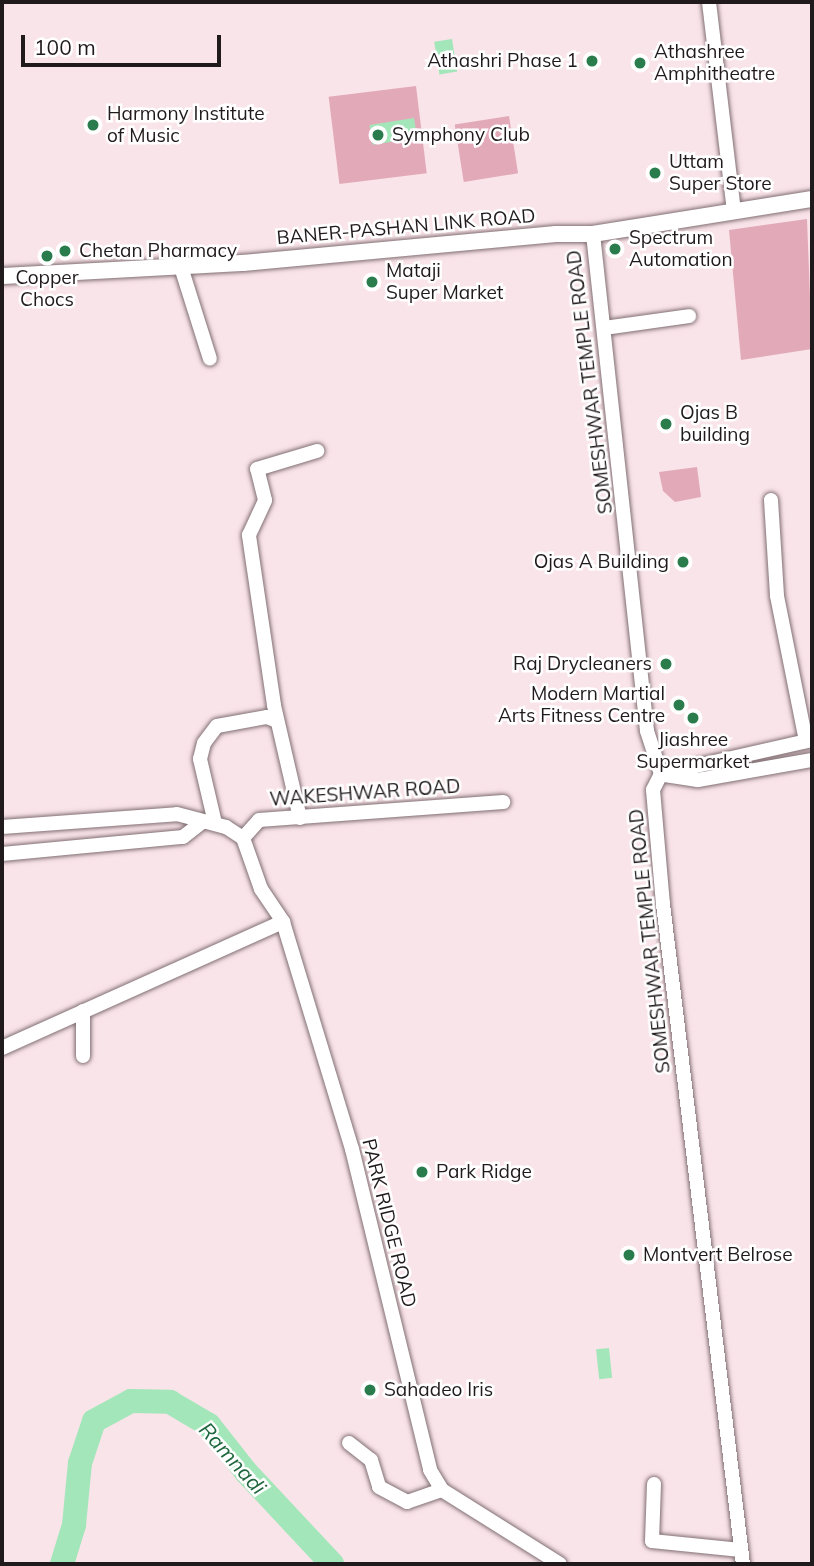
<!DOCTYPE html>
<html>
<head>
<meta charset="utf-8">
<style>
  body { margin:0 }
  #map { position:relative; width:814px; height:1566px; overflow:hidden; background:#f9e4e9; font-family:Mulish,sans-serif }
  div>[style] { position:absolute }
  .green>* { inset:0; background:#e2aab9; transform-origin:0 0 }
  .water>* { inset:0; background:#a3e6b9; transform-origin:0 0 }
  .river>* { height:24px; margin:-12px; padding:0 12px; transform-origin:12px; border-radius:12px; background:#a3e6b9 }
  .roads { filter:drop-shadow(0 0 2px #816f73) drop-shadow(0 0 2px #816f73) }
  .minor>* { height:14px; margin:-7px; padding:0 7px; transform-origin:7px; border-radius:7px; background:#fff }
  .tertiary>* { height:16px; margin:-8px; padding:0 8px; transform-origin:8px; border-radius:8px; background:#fff }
  .dots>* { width:19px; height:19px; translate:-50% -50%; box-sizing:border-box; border:4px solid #fff; border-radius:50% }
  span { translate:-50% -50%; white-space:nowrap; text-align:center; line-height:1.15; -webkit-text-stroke:5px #fff; paint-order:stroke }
  .poi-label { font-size:19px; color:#211a1c }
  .left { translate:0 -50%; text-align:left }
  .right { translate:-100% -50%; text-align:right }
  .street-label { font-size:19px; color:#211a1c }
  .water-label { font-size:21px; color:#1f673e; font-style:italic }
  .frame { position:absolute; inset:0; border:4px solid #211a1c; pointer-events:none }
  .scale { position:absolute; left:21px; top:35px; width:200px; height:32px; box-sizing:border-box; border:4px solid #211a1c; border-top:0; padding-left:9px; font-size:21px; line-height:24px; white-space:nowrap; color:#211a1c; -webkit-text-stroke:5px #fff; paint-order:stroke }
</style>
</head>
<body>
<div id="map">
  <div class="green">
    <i style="left:416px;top:86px;width:88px;height:88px;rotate:83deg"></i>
    <i style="left:509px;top:116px;width:58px;height:55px;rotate:81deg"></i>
    <i style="clip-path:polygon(807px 219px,812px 349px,741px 360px,729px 230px)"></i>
    <i style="clip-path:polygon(697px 467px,701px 497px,675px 502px,663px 491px,659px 472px)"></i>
  </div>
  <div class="water">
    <i style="left:452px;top:39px;width:33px;height:18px;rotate:81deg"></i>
    <i style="left:414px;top:118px;width:20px;height:45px;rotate:81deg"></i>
    <i style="left:609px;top:1348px;width:30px;height:13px;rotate:84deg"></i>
  </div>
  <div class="river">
    <i style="left:62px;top:1564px;width:41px;rotate:-72.9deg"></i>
    <i style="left:74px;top:1525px;width:62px;rotate:-84.5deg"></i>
    <i style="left:80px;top:1463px;width:44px;rotate:-71.6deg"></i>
    <i style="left:94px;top:1421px;width:42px;rotate:-28.4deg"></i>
    <i style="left:131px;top:1401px;width:39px;rotate:1deg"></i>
    <i style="left:170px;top:1402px;width:45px;rotate:30.5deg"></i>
    <i style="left:209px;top:1425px;width:60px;rotate:51.8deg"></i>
    <i style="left:246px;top:1472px;width:126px;rotate:46.9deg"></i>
  </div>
  <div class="roads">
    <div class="minor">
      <i style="left:709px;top:2px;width:211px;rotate:83.2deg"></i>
      <i style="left:593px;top:234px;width:500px;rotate:83.8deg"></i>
      <i style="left:647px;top:731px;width:45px;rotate:72deg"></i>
      <i style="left:661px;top:774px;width:18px;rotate:117deg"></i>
      <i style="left:653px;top:790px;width:114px;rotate:85deg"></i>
      <i style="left:663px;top:904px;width:665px;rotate:83.09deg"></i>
      <i style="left:181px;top:267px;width:96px;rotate:72.5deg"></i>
      <i style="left:604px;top:328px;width:86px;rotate:-8deg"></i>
      <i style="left:771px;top:500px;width:96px;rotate:86.4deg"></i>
      <i style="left:777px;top:596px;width:148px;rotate:78.7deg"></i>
      <i style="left:661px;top:774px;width:155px;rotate:-12.7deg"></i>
      <i style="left:665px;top:775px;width:33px;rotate:9deg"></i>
      <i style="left:698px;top:780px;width:116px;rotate:-10deg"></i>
      <i style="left:300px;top:818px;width:116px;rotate:-103deg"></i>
      <i style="left:274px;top:705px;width:172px;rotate:-98.4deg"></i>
      <i style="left:249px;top:535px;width:38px;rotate:-65deg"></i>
      <i style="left:265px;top:500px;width:32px;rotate:-104deg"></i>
      <i style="left:257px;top:469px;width:63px;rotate:-16.7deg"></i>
      <i style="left:215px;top:823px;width:66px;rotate:-103.2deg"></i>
      <i style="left:200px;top:759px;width:16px;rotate:-76deg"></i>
      <i style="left:204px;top:743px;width:21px;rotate:-53deg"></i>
      <i style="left:217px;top:726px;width:51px;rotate:-10.2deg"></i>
      <i style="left:267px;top:717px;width:11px;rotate:22deg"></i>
      <i style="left:2px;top:827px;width:175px;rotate:-4.2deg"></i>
      <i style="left:177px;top:814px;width:51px;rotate:14.9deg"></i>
      <i style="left:226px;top:827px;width:20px;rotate:33deg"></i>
      <i style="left:243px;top:838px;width:54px;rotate:70.6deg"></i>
      <i style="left:261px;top:889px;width:40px;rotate:56deg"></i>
      <i style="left:283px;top:922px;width:237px;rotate:73.1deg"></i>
      <i style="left:352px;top:1149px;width:330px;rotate:76.3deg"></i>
      <i style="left:430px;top:1470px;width:23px;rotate:59deg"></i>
      <i style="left:442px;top:1490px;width:139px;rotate:32.1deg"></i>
      <i style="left:243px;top:838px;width:24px;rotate:-48deg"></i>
      <i style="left:259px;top:820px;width:245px;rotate:-4.2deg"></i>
      <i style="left:2px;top:854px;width:182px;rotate:-5.4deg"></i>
      <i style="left:183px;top:837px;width:24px;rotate:-38deg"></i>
      <i style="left:2px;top:1048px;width:308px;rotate:-24.2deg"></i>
      <i style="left:83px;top:1056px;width:45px;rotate:-90deg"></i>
      <i style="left:349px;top:1443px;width:28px;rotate:38deg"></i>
      <i style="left:371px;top:1460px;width:28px;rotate:73deg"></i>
      <i style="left:379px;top:1487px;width:32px;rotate:28deg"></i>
      <i style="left:407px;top:1502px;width:37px;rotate:-19deg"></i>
      <i style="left:654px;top:1484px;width:57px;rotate:92deg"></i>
      <i style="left:652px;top:1541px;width:89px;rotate:5.8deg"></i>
    </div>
    <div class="tertiary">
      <i style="left:2px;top:276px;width:241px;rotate:-3.1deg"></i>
      <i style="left:243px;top:263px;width:314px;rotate:-5.3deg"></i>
      <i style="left:556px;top:234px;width:37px"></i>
      <i style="left:593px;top:234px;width:222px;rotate:-9.1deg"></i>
    </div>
  </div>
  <div class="dots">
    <i style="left:592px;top:61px;background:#2b7c4d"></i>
    <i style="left:640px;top:63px;background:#2b7c4d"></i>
    <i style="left:93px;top:125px;background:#2b7c4d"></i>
    <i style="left:378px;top:135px;background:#2b7c4d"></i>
    <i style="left:655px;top:173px;background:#2b7c4d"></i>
    <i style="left:615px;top:249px;background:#2b7c4d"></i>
    <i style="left:65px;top:251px;background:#2b7c4d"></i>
    <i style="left:47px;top:256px;background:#2b7c4d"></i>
    <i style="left:372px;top:282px;background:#2b7c4d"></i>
    <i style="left:666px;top:424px;background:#2b7c4d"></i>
    <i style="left:683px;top:562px;background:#2b7c4d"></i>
    <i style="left:666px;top:664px;background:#2b7c4d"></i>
    <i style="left:679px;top:705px;background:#2b7c4d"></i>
    <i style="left:693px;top:718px;background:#2b7c4d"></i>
    <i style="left:422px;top:1172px;background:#2b7c4d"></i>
    <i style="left:629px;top:1255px;background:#2b7c4d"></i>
    <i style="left:370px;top:1390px;background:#2b7c4d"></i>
  </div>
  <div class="poi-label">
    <span class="left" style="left:654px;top:63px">Athashree<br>Amphitheatre</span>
    <span class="right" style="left:578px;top:61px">Athashri Phase 1</span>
    <span class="left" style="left:107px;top:125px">Harmony Institute<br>of Music</span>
    <span class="left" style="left:392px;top:135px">Symphony Club</span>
    <span class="left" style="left:669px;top:173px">Uttam<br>Super Store</span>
    <span class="left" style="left:629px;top:249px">Spectrum<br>Automation</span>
    <span class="left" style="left:79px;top:251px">Chetan Pharmacy</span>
    <span class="left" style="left:386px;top:282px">Mataji<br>Super Market</span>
    <span style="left:47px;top:289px">Copper<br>Chocs</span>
    <span class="left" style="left:680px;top:424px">Ojas B<br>building</span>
    <span class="right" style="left:669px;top:562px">Ojas A Building</span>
    <span class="right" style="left:652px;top:664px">Raj Drycleaners</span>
    <span class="right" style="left:665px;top:705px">Modern Martial<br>Arts Fitness Centre</span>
    <span style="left:693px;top:751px">Jiashree<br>Supermarket</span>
    <span class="left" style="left:436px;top:1172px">Park Ridge</span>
    <span class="left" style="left:643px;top:1255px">Montvert Belrose</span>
    <span class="left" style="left:384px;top:1390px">Sahadeo Iris</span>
  </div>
  <div class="street-label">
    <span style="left:406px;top:227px;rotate:-5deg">BANER-PASHAN LINK ROAD</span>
    <span style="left:590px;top:382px;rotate:-97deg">SOMESHWAR TEMPLE ROAD</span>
    <span style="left:365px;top:793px;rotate:-4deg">WAKESHWAR ROAD</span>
    <span style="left:650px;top:941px;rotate:-96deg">SOMESHWAR TEMPLE ROAD</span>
    <span style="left:389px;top:1223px;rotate:76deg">PARK RIDGE ROAD</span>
  </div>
  <div class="water-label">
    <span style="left:233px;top:1458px;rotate:48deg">Ramnadi</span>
  </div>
  <div class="frame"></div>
  <div class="scale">100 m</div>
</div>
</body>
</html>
